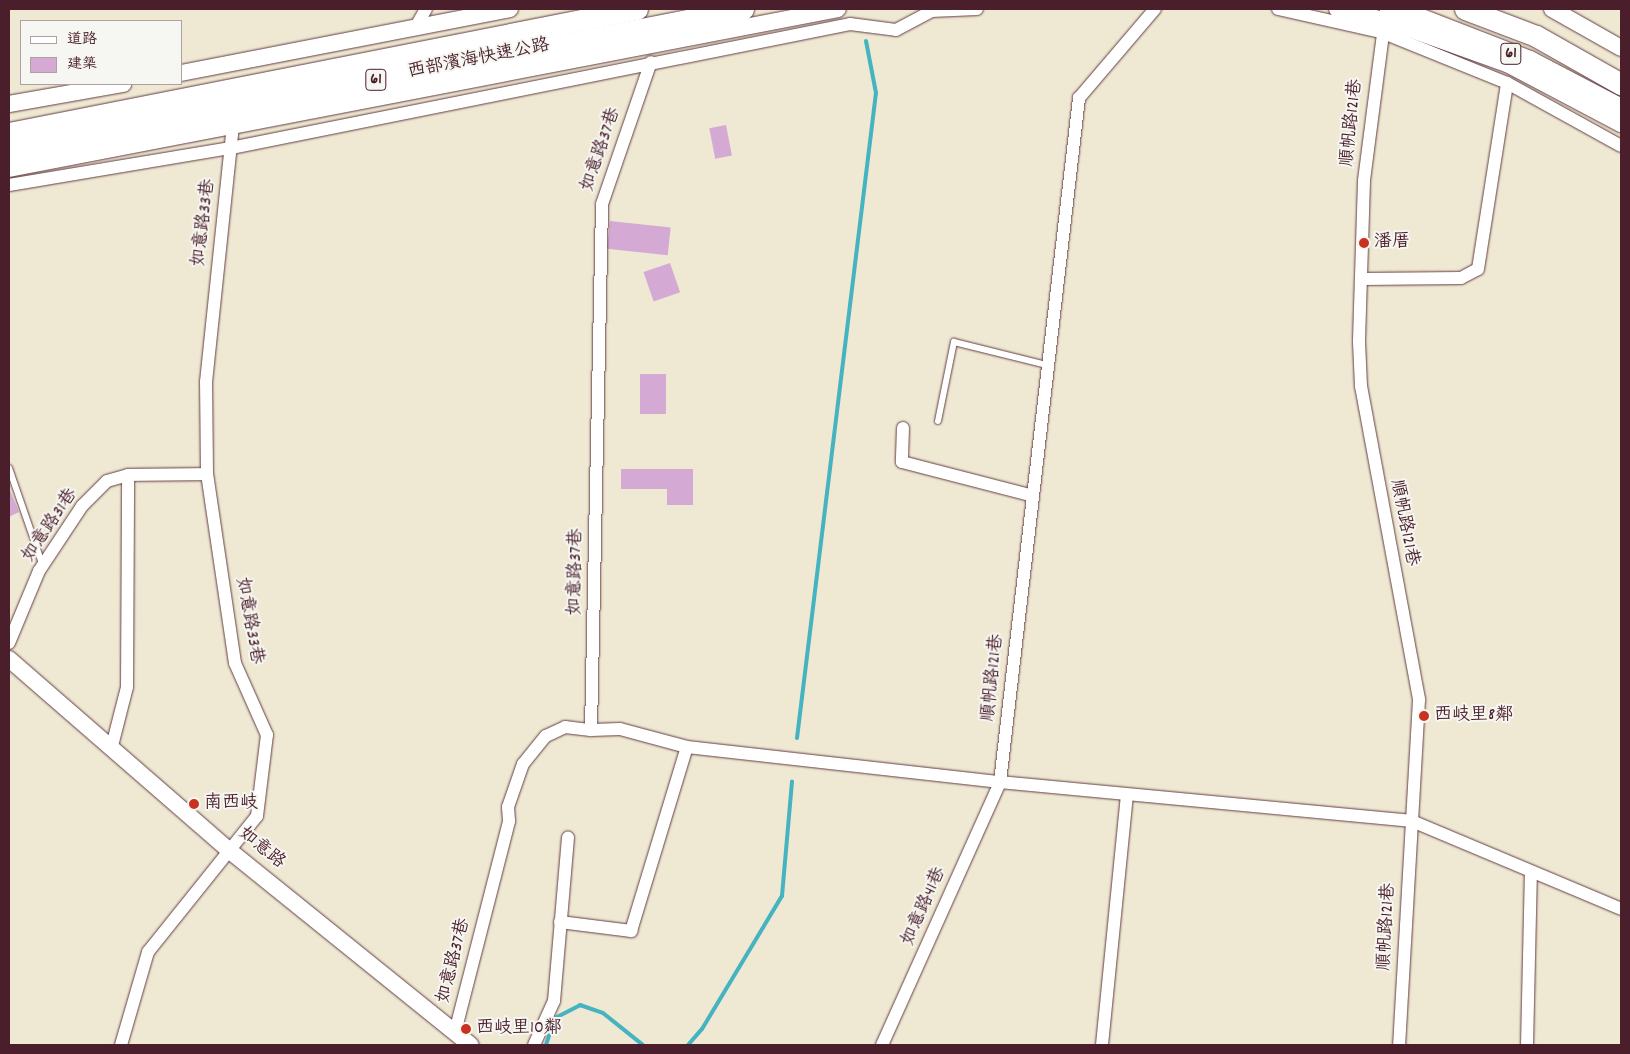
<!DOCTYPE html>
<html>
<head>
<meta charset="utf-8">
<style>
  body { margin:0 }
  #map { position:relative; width:1630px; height:1054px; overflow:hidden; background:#efe8d2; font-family:Dekko,"LXGW WenKai TC",sans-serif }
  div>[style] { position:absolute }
  .stream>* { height:4px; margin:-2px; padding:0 2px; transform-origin:2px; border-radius:2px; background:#45b3c0 }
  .building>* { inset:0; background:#d4aad5; transform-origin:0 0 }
  .roads { filter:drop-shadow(0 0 1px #633d44) drop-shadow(0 0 1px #633d44) }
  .service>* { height:6px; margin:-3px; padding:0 3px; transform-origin:3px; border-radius:3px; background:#fff }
  .minor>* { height:12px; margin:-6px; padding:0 6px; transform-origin:6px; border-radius:6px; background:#fff }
  .tertiary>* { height:16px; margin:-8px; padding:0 8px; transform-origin:8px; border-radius:8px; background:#fff }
  .trunk>* { height:21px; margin:-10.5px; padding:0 10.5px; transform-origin:10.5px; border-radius:10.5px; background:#fff }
  .dots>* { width:14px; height:14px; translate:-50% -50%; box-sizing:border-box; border:2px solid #f6f6f2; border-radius:50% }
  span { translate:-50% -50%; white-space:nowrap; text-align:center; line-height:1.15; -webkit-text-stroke:4px #f6f6f2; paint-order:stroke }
  .shield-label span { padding:1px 4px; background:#f6f6f2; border:1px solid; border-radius:4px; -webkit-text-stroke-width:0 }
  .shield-label { font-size:16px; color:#4a1f2b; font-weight:700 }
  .street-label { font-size:18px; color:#4a1f2b }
  .poi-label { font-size:18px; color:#4a1f2b }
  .left { translate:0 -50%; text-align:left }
  .frame { position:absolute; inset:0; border:10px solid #4a1f2b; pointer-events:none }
  .legend { position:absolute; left:20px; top:20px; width:162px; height:65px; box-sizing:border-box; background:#f6f6f2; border:1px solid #b1a0a2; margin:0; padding:6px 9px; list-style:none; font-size:15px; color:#4a1f2b }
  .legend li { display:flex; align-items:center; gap:10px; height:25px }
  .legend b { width:25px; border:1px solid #b1a0a2 }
</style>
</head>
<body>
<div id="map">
  <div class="stream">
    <i style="left:797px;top:738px;width:650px;rotate:-83.02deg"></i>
    <i style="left:876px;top:93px;width:53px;rotate:-100.9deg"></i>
    <i style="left:546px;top:1045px;width:28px;rotate:-72deg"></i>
    <i style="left:555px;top:1018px;width:28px;rotate:-27deg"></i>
    <i style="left:580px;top:1005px;width:24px;rotate:19deg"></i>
    <i style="left:603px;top:1013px;width:51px;rotate:38.7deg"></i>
    <i style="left:688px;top:1045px;width:21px;rotate:-49deg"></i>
    <i style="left:702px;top:1029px;width:155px;rotate:-59deg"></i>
    <i style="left:782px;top:896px;width:115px;rotate:-85deg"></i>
  </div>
  <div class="building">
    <i style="left:726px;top:125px;width:31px;height:17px;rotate:79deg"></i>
    <i style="left:610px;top:221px;width:61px;height:28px;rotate:6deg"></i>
    <i style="left:670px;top:263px;width:31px;height:28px;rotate:71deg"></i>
    <i style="left:640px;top:374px;width:26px;height:40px"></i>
    <i style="clip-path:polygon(621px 469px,693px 469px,693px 505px,667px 505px,667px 489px,621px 489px)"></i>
    <i style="clip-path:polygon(9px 488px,19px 512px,9px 517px)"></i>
  </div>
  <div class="roads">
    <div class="service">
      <i style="left:938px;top:421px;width:81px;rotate:-78.6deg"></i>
      <i style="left:954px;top:342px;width:96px;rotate:13.9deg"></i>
      <i style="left:9px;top:468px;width:104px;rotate:70.9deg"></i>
    </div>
    <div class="minor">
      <i style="left:1278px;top:9px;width:106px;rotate:12.6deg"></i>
      <i style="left:1381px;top:32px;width:136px;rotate:22deg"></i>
      <i style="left:1507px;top:83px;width:130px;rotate:28.9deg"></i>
      <i style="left:1386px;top:11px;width:171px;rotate:97.4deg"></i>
      <i style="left:1364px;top:181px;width:161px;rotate:91.8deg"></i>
      <i style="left:1359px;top:342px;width:44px;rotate:87.4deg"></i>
      <i style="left:1361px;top:386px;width:319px;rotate:79.5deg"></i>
      <i style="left:1419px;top:700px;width:346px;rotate:93.3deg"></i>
      <i style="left:415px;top:28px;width:22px;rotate:-60deg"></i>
      <i style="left:9px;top:185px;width:225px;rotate:-9.5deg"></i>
      <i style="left:231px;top:148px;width:631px;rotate:-11.33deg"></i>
      <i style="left:850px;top:24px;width:46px;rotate:7.4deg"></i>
      <i style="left:896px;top:30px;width:40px;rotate:-28deg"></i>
      <i style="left:931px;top:11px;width:46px;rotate:-2.5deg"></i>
      <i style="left:1363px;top:279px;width:98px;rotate:-0.6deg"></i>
      <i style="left:1461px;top:278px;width:19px;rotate:-28deg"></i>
      <i style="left:1478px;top:269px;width:188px;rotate:-81.1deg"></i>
      <i style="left:903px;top:428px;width:34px;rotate:92deg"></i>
      <i style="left:902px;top:462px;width:132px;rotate:14.5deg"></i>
      <i style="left:9px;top:643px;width:78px;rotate:-67.4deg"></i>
      <i style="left:39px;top:571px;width:78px;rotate:-56.5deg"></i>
      <i style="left:82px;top:506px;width:35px;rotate:-45deg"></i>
      <i style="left:107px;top:481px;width:22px;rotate:-16deg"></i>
      <i style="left:591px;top:730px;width:29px;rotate:-2deg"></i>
      <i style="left:620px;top:729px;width:69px;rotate:15deg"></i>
      <i style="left:687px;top:747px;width:315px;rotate:6.4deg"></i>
      <i style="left:1000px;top:782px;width:414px;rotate:5.4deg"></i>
      <i style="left:1412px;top:821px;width:227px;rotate:22.8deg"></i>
      <i style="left:112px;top:746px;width:61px;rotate:-75.7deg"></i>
      <i style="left:127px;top:687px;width:212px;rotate:-89.7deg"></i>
      <i style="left:128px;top:475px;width:79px;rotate:-0.7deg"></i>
      <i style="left:560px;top:922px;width:72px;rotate:7.2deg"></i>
      <i style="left:631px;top:931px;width:192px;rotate:-73.1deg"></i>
      <i style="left:455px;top:1032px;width:218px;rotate:-75.6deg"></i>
      <i style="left:509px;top:821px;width:14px;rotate:-94deg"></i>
      <i style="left:508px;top:807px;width:46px;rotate:-70.8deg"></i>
      <i style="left:523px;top:764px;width:36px;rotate:-51deg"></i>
      <i style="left:546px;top:736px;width:21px;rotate:-25deg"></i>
      <i style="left:565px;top:727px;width:26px;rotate:7deg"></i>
      <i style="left:591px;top:730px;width:526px;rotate:-88.8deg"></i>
      <i style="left:602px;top:204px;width:150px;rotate:-71deg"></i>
      <i style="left:121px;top:1045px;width:97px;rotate:-73.8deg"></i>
      <i style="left:148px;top:952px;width:174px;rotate:-51.3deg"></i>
      <i style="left:257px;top:816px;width:82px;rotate:-83deg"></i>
      <i style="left:267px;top:735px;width:79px;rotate:-114deg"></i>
      <i style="left:235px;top:663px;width:191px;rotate:-98.4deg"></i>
      <i style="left:207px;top:474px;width:92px;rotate:-90.6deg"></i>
      <i style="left:206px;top:382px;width:258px;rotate:-84deg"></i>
      <i style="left:534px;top:1045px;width:48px;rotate:-65.6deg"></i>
      <i style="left:554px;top:1001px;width:164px;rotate:-85.1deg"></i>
      <i style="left:882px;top:1045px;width:288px;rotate:-65.8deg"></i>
      <i style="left:1000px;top:782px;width:689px;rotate:-83.41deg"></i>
      <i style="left:1079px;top:98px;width:117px;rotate:-49.5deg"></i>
      <i style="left:1102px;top:1045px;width:251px;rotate:-84.3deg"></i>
      <i style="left:1527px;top:1045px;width:171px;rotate:-88.7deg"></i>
    </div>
    <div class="tertiary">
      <i style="left:1337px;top:9px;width:48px;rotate:13.2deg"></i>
      <i style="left:1384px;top:20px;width:131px;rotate:19.7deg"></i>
      <i style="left:1507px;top:64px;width:129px;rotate:27.8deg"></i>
      <i style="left:1552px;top:9px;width:79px;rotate:29.5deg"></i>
      <i style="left:181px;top:73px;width:335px;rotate:-11deg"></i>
      <i style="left:9px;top:104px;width:116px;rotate:-10deg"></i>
      <i style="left:9px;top:169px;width:844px;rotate:-10.92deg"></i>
      <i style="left:9px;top:659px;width:293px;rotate:41deg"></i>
      <i style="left:230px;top:851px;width:309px;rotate:38.9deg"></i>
    </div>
    <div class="trunk">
      <i style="left:1395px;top:9px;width:144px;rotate:21.2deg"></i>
      <i style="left:1529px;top:61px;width:104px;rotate:27.6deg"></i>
      <i style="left:1465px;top:9px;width:76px;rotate:20.8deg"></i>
      <i style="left:1536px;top:36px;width:98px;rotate:29.5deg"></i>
      <i style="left:9px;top:133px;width:640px;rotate:-11.17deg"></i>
      <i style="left:9px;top:153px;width:748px;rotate:-11.1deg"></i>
    </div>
  </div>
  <div class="dots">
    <i style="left:1364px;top:243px;background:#c8321e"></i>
    <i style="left:1424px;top:716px;background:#c8321e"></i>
    <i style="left:194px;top:804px;background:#c8321e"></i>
    <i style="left:466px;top:1029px;background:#c8321e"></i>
  </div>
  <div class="shield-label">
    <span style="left:1511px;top:54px">61</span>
    <span style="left:376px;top:80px">61</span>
  </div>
  <div class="street-label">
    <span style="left:479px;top:60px;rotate:-11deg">西部濱海快速公路</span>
    <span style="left:1353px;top:123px;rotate:-84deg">順帆路121巷</span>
    <span style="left:602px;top:150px;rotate:-71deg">如意路37巷</span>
    <span style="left:205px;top:223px;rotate:-83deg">如意路33巷</span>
    <span style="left:1403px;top:523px;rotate:79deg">順帆路121巷</span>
    <span style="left:51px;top:526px;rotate:-56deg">如意路31巷</span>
    <span style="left:577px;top:572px;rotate:-89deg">如意路37巷</span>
    <span style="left:248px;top:621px;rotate:80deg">如意路33巷</span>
    <span style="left:994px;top:678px;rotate:-84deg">順帆路121巷</span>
    <span style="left:261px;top:849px;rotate:39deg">如意路</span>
    <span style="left:925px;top:907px;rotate:-66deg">如意路41巷</span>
    <span style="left:1388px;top:927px;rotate:-87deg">順帆路121巷</span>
    <span style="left:455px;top:961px;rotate:-76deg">如意路37巷</span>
  </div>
  <div class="poi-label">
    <span class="left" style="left:1374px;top:243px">潘厝</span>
    <span class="left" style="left:1434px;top:716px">西岐里8鄰</span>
    <span class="left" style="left:204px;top:804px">南西岐</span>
    <span class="left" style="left:476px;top:1029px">西岐里10鄰</span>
  </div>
  <div class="frame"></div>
  <ul class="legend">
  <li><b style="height:6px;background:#fff"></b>道路</li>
  <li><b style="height:14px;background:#d4aad5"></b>建築</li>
  </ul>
</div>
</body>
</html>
